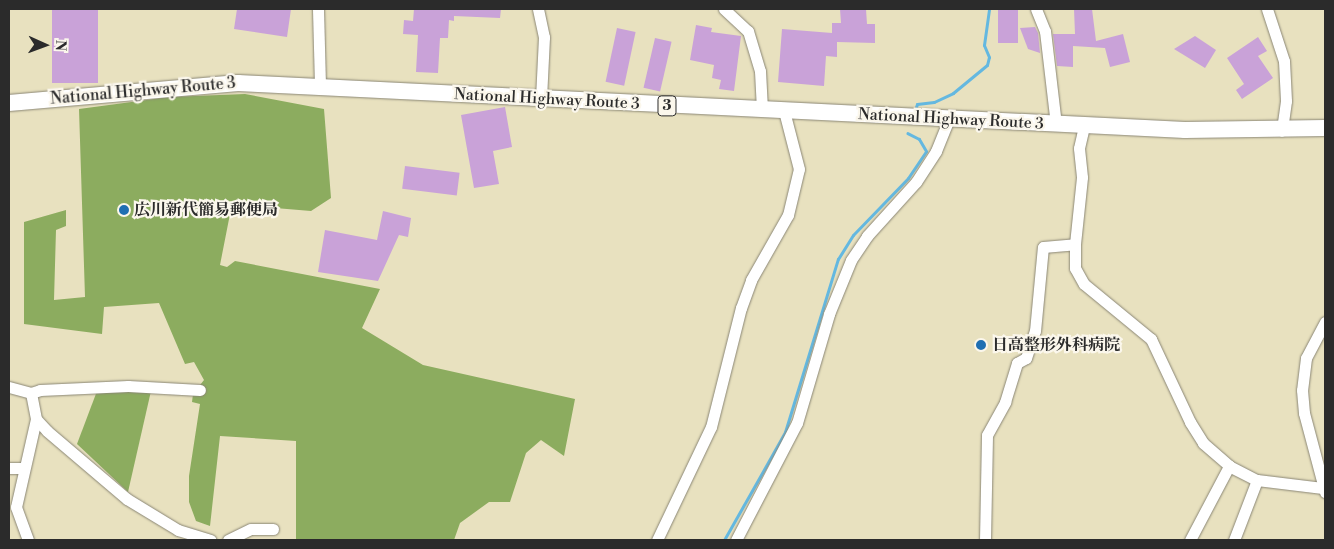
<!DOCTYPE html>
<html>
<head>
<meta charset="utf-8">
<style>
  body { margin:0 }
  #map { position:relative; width:1334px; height:549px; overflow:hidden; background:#e8e1bf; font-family:"Libre Bodoni","Noto Serif JP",serif }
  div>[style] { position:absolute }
  .forest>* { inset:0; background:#8cac5f }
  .stream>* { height:3px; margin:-1.5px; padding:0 1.5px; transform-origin:1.5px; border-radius:1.5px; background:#64b8e0 }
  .building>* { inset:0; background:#c9a2d8; transform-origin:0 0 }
  .roads { filter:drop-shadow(0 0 1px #8a8675) drop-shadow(0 0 1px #8a8675) }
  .minor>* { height:11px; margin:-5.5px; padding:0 5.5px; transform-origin:5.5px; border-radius:5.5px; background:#fff }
  .highway>* { height:16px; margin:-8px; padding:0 8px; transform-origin:8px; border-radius:8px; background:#fff }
  .dots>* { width:14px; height:14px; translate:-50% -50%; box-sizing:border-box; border:2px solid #fbf7ec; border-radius:50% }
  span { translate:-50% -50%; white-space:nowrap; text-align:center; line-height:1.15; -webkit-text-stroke:4.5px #fbf7ec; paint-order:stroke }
  .shield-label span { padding:1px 4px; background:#fbf7ec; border:1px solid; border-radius:4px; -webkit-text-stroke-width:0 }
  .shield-label { font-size:15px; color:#2b2b2b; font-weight:700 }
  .street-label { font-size:16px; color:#2b2b2b }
  .poi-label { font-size:16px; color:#2b2b2b; font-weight:700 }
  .left { translate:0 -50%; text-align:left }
  .frame { position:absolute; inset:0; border:10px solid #2b2b2b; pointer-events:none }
  .north { position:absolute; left:20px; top:20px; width:50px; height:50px; -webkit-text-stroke:4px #fbf7ec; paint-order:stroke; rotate:92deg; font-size:14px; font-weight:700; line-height:20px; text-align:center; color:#2b2b2b }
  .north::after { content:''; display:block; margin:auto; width:18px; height:22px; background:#2b2b2b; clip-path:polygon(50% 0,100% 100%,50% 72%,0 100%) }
</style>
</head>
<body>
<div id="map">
  <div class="forest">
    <i style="clip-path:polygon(245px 94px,324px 109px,331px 198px,311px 211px,251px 206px,230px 214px,220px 265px,227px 267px,235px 261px,380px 289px,362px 328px,423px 365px,575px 399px,564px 456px,541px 440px,526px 453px,510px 502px,489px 502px,460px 523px,454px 540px,296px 540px,296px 441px,220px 436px,210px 526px,196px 521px,189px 502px,189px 476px,200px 404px,192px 402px,193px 394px,204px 380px,194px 362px,185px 364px,159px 303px,104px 307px,102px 334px,24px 324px,24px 222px,66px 210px,66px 226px,56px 230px,54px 300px,85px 297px,79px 109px,169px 97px)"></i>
    <i style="clip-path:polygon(97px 391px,151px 391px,128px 492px,77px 444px)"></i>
  </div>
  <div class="stream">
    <i style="left:916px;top:107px;width:3px;rotate:-72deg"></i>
    <i style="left:917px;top:104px;width:17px;rotate:-7deg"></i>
    <i style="left:934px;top:102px;width:21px;rotate:-25deg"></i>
    <i style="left:953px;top:93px;width:44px;rotate:-39.5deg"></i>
    <i style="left:987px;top:65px;width:8px;rotate:-76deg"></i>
    <i style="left:989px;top:57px;width:13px;rotate:-113deg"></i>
    <i style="left:984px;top:45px;width:36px;rotate:-82deg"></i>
    <i style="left:724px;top:540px;width:124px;rotate:-60.5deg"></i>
    <i style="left:785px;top:432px;width:181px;rotate:-73deg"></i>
    <i style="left:838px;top:259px;width:28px;rotate:-58deg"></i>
    <i style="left:853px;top:235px;width:79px;rotate:-46deg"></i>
    <i style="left:908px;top:178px;width:32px;rotate:-56deg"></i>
    <i style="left:926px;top:151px;width:14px;rotate:-120deg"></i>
    <i style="left:919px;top:139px;width:13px;rotate:-153deg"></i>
  </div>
  <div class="building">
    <i style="left:52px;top:9px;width:46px;height:74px"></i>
    <i style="clip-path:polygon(237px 9px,291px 9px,287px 37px,234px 29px)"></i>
    <i style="clip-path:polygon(414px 9px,501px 9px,500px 18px,454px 16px,454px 21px,449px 20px,448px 38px,440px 38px,438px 73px,416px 72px,418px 35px,403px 34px,404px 20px,413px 21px)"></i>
    <i style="clip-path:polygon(840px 9px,866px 9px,867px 24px,875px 24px,875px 43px,837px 42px,837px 57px,826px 56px,824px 86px,778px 82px,782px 29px,832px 33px,832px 23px,841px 23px)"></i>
    <i style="left:998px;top:9px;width:20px;height:34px"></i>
    <i style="clip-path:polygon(1074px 9px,1092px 9px,1096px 41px,1123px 34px,1130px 62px,1110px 67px,1105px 48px,1073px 46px,1073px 67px,1057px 66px,1053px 34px,1075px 34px)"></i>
    <i style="clip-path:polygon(696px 25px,712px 28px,711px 32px,741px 36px,734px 91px,719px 89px,721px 80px,712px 78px,714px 65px,690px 60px)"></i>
    <i style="clip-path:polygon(1035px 27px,1038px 33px,1040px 53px,1028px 49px,1020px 28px)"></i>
    <i style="left:617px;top:28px;width:19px;height:55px;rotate:12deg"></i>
    <i style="clip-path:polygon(1195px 36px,1216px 50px,1205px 68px,1174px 49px)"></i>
    <i style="clip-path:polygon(1258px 37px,1267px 51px,1258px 56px,1273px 78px,1242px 99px,1236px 90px,1244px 84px,1227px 58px)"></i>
    <i style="left:655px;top:38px;width:17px;height:51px;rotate:13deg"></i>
    <i style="clip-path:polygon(505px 107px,512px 147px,493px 151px,499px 184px,474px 188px,461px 115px)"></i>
    <i style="left:405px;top:166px;width:55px;height:23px;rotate:7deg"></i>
    <i style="clip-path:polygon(383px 211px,411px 218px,408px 237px,399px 235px,378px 281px,318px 272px,325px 230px,377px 240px)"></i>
  </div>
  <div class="roads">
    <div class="minor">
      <i style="left:318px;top:9px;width:78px;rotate:88.5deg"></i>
      <i style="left:538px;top:9px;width:29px;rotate:78deg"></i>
      <i style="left:544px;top:37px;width:62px;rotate:92.8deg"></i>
      <i style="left:724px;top:9px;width:33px;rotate:43deg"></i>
      <i style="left:748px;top:31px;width:42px;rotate:73.3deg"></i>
      <i style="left:760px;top:71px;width:39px;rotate:87deg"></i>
      <i style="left:1036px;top:9px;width:24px;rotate:68deg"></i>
      <i style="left:1045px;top:31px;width:94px;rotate:83.3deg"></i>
      <i style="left:1267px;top:9px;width:55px;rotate:71.9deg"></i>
      <i style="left:1284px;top:61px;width:40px;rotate:87.1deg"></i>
      <i style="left:1286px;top:101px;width:30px;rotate:98deg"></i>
      <i style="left:1075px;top:244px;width:24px;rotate:90deg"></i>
      <i style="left:1075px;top:268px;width:18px;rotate:61deg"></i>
      <i style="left:1084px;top:284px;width:87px;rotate:39.4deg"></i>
      <i style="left:1151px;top:339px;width:92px;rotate:64.8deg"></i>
      <i style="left:1190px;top:422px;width:25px;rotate:58deg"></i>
      <i style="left:1203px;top:443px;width:35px;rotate:41deg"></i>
      <i style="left:1229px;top:466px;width:31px;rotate:27deg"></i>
      <i style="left:1325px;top:322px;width:41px;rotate:117.8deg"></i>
      <i style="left:1306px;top:358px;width:32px;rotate:97deg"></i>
      <i style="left:1302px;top:390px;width:23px;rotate:85deg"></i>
      <i style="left:1304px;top:413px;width:82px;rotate:75.1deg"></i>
      <i style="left:9px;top:387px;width:23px;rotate:15deg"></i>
      <i style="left:31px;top:393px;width:26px;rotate:79deg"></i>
      <i style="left:36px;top:419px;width:16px;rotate:47deg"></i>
      <i style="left:47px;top:431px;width:105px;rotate:40.4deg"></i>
      <i style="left:127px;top:499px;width:60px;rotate:31.3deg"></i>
      <i style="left:178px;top:530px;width:34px;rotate:17deg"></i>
      <i style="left:31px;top:393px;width:9px;rotate:-18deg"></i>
      <i style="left:40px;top:390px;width:88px;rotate:-2.6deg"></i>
      <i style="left:128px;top:386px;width:72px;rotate:3.2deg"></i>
      <i style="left:9px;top:468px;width:15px"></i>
      <i style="left:28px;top:540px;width:35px;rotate:-110deg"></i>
      <i style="left:16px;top:507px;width:90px;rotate:-77.2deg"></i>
      <i style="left:228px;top:540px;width:25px;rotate:-26deg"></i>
      <i style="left:251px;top:529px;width:22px"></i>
      <i style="left:657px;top:540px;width:125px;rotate:-64.5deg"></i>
      <i style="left:711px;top:427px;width:123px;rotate:-75.9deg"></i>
      <i style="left:741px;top:308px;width:30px;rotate:-70deg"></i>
      <i style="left:751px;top:280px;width:75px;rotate:-60.4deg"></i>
      <i style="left:788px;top:215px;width:47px;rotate:-76.6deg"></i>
      <i style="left:799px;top:169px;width:60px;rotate:-104.5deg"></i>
      <i style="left:736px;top:540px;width:132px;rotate:-62.5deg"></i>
      <i style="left:797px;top:423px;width:114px;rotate:-73.6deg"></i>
      <i style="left:829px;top:314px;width:58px;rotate:-67.8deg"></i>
      <i style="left:851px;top:260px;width:29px;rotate:-56deg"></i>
      <i style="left:867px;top:236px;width:73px;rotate:-47.8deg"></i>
      <i style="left:916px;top:182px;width:37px;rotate:-57deg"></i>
      <i style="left:936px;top:151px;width:35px;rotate:-68deg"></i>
      <i style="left:985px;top:540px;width:105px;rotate:-88.9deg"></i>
      <i style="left:987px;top:435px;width:38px;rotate:-61deg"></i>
      <i style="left:1005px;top:402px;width:41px;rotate:-72.9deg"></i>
      <i style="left:1017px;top:363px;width:10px;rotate:-29deg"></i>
      <i style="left:1026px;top:358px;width:28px;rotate:-72deg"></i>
      <i style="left:1035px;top:331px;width:84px;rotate:-84.6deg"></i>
      <i style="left:1043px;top:247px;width:32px;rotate:-5deg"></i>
      <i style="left:1075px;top:244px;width:67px;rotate:-84deg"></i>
      <i style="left:1082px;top:177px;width:29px;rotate:-96deg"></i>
      <i style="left:1079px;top:148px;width:23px;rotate:-77deg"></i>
      <i style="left:1190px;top:540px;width:84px;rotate:-62.2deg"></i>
      <i style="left:1234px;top:540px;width:64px;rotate:-69deg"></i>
      <i style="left:1257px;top:480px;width:66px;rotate:6.9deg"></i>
    </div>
    <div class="highway">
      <i style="left:9px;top:103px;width:230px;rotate:-5deg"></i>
      <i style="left:238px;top:83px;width:948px;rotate:2.84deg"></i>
      <i style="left:1185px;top:130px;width:140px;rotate:-0.8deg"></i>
    </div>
  </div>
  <div class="dots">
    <i style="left:124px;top:210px;background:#1f6fb2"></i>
    <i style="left:981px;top:345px;background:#1f6fb2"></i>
  </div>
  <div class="shield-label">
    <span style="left:667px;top:106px">3</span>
  </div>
  <div class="street-label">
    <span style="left:143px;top:91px;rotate:-5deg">National Highway Route 3</span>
    <span style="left:547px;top:99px;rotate:3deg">National Highway Route 3</span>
    <span style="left:951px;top:119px;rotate:3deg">National Highway Route 3</span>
  </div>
  <div class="poi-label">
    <span class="left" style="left:134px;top:210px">広川新代簡易郵便局</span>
    <span class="left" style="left:992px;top:345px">日高整形外科病院</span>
  </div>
  <div class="frame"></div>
  <div class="north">N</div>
</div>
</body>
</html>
